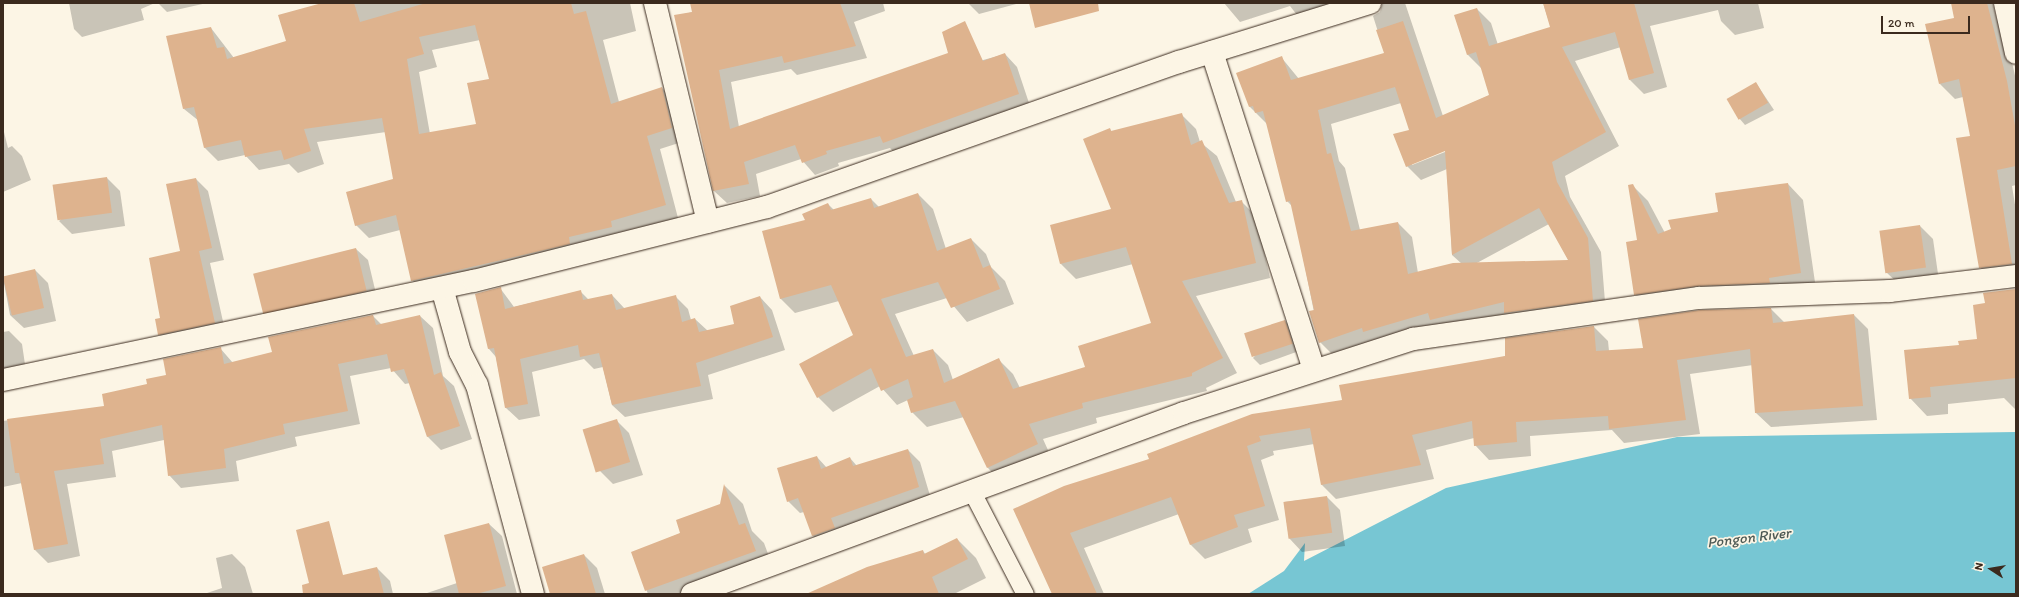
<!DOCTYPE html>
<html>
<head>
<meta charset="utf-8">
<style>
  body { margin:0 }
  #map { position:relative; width:2019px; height:597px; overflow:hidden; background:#fcf5e5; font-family:Itim,sans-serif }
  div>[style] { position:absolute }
  .water>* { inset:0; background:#77c6d3 }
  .shadow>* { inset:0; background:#0003 }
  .building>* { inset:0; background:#deb38e; transform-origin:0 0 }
  .roads { filter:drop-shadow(0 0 1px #3b2a1e) drop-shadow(0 0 1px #3b2a1e) }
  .lane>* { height:17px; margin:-8.5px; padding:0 8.5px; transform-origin:8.5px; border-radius:8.5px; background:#fcf5e5 }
  .street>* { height:22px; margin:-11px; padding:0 11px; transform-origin:11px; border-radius:11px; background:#fcf5e5 }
  .secondary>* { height:22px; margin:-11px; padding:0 11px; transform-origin:11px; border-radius:11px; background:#fcf5e5 }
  span { translate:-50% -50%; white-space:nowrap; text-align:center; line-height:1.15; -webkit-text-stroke:3.5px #fcf5e5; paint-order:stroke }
  .water-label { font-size:15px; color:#4d5954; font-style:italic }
  .frame { position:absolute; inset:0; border:4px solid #3b2a1e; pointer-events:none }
  .north { position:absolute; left:1971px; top:549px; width:40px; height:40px; -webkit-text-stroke:3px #fcf5e5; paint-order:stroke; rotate:282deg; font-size:11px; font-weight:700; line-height:16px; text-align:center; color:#3b2a1e }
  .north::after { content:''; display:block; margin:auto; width:14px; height:18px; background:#3b2a1e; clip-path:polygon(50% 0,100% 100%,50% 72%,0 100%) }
  .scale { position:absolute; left:1881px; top:16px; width:89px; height:18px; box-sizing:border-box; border:2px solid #3b2a1e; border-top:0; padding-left:5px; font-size:12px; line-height:14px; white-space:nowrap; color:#3b2a1e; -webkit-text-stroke:3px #fcf5e5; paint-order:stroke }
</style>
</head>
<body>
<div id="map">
  <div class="water">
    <i style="clip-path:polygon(2016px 432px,2016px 594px,1248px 594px,1284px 571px,1305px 543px,1304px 561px,1446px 488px,1677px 437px)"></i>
  </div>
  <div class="shadow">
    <i style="clip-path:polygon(69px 3px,155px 3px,141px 9px,144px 20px,82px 37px,74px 29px)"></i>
    <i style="clip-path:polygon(158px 3px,207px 3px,167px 12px)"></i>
    <i style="clip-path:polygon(evenodd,326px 3px,630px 3px,636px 31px,603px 40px,619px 102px,662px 88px,675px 101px,685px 141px,660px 149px,678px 218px,425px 293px,412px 280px,400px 230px,369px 238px,356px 225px,394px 179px,386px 132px,317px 142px,324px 164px,298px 173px,289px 164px,259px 170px,245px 155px,218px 161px,205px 148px,199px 121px,184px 109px,211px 28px,234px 58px,287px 42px,326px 3px,480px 40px,490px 79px,477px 125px,430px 134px,419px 72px,437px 67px,432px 50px,480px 40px)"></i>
    <i style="clip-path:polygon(691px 3px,883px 3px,885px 11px,854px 22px,867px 58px,797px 75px,791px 69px,731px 82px,739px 127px,1005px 54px,1017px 67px,1030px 106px,896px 155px,890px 148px,838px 163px,839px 166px,815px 175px,801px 159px,756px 174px,760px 196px,727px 203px,714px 191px,675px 16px,693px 12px)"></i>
    <i style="clip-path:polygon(968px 3px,1020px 3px,979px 14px)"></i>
    <i style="clip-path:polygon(evenodd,1224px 3px,1405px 3px,1443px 116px,1490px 95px,1482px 69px,1468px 55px,1455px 16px,1477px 9px,1491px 23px,1498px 45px,1551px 28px,1543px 3px,1758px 3px,1764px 28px,1735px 35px,1721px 21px,1718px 10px,1650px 26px,1667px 87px,1644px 94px,1630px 80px,1621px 47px,1575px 61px,1619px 146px,1565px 176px,1570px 197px,1601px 252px,1606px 314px,1334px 356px,1320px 342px,1293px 207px,1287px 201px,1267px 124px,1250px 107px,1237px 74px,1281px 57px,1299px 79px,1385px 54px,1373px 16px,1380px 12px,1382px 4px,1304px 24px,1290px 6px,1240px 22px,1224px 3px,1401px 103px,1410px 130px,1407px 166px,1421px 180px,1447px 169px,1452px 255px,1462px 264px,1418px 273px,1412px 237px,1398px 223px,1360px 230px,1345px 168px,1339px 161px,1331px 124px,1401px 103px,1224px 3px,1449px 148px,1450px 150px,1412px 165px,1412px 163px,1449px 148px,1224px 3px,1549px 224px,1569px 261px,1475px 264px,1549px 224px)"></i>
    <i style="clip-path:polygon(1952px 3px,1993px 3px,1997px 20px,2004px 27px,2016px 80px,2016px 185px,2012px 186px,2016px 211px,2016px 280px,1995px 283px,1980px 267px,1971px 137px,1963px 97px,1955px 99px,1940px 84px,1955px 19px)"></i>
    <i style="clip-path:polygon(1756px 83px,1774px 110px,1745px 125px,1739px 118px)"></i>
    <i style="clip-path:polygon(1181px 114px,1196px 129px,1200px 142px,1217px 156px,1236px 202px,1241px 201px,1256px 216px,1270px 278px,1196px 296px,1237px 373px,1206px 388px,1207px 391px,1096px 418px,1097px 423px,1043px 439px,1052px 459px,1002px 483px,988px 468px,964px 417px,927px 427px,912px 412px,908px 400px,897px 405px,880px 386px,833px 412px,818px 397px,854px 335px,839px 301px,795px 313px,780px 298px,806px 221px,828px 204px,834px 210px,871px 199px,879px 207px,918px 194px,933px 209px,946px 249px,971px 239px,986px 254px,991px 267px,1005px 281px,1014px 304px,967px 322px,947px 298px,895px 314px,914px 356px,933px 350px,948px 365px,953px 380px,998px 359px,1013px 374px,1020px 388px,1087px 368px,1152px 323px,1133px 264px,1076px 279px,1061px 264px,1052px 226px,1113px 210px,1110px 129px,1112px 132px)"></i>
    <i style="clip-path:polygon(3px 128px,8px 148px,12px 146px,22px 156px,31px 180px,3px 192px)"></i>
    <i style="clip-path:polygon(107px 178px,120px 191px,125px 226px,72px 234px,59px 221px)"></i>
    <i style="clip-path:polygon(196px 179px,208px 191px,224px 260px,210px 263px,226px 335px,171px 346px,159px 334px,182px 252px)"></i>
    <i style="clip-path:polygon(1788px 184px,1803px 200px,1816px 289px,1651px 310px,1635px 294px,1638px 241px,1632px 185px,1648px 201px,1665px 233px)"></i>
    <i style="clip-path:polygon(1920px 226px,1933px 239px,1939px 281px,1901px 286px,1887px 273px)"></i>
    <i style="clip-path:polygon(356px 249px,368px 260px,378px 302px,275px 324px,264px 312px)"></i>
    <i style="clip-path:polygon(35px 270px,48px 283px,56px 321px,24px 328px,10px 315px,3px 278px)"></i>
    <i style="clip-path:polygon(500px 288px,514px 307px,580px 291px,589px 300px,612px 295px,625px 309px,675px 296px,688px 309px,691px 320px,695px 319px,708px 331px,735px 325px,760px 297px,772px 310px,785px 350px,708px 375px,713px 399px,625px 417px,612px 405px,603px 367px,594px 369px,584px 359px,532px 372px,540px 416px,519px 420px,506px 408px,496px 357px,489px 349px)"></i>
    <i style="clip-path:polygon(2016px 290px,2016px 410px,2004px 398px,1948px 404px,1948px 414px,1927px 416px,1910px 398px,1960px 346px,1978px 340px,1986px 304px)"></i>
    <i style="clip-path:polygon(1771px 309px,1785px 323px,1854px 315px,1868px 329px,1877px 420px,1771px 427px,1756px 413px,1753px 365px,1690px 374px,1700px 434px,1624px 443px,1612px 430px,1530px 436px,1531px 456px,1489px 460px,1475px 445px,1474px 438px,1426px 450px,1434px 479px,1336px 499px,1322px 485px,1314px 444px,1273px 451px,1274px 455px,1261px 460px,1279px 520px,1248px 529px,1252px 542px,1205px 559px,1191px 545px,1179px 514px,1084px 548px,1104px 594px,1053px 594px,1015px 509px,1343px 401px,1506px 356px,1506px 339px,1594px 327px,1608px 341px,1609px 351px,1644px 349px)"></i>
    <i style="clip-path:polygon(373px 316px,382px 325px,420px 316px,433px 328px,443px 376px,454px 386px,472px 439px,441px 450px,428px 437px,410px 383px,405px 384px,391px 368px,350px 376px,360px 424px,295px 437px,297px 446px,236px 461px,239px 481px,181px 488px,169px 475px,164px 440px,112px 451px,116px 477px,67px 484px,80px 556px,48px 563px,35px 550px,22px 483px,3px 487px,3px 421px,105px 407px,220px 348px,233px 363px,273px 353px)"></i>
    <i style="clip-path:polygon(1285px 321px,1291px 327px,1299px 351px,1260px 365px,1253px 358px)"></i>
    <i style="clip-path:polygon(9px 331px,22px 344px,27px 378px,3px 384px,3px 332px)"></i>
    <i style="clip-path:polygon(616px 420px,629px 433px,643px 475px,613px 484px,600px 471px)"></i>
    <i style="clip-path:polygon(908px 450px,920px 462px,931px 499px,825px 548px,813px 536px,804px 512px,800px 513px,788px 501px,817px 457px,827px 468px,850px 458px,857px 466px)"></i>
    <i style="clip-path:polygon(725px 486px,743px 504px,752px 531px,764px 543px,774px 570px,714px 594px,648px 594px,632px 553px,681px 533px,721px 505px)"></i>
    <i style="clip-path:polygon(1327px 497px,1340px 510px,1345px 546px,1302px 552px,1289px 538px,1284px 502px)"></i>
    <i style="clip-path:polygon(489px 524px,502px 536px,517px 594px,424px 594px,457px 583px)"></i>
    <i style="clip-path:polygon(957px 539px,976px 558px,986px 578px,954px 594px,808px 594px,923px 551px,926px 555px)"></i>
    <i style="clip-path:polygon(232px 554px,245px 567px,253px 594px,204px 594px,222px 588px,216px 558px)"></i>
    <i style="clip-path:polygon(584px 555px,597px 568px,605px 594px,551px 594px)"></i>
    <i style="clip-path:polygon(377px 568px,390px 581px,393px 594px,355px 594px)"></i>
  </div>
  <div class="building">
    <i style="clip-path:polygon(evenodd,322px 3px,354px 3px,360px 22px,426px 3px,571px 3px,574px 14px,586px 11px,611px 104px,662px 87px,672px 128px,647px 136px,666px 205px,611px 221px,612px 227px,569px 237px,570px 244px,411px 281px,396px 215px,355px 226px,346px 192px,393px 179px,382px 118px,304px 129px,311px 151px,284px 160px,281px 150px,245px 157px,241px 140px,204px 148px,194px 107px,183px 109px,166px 36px,211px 27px,217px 48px,224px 47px,227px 59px,286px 41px,278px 15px,322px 3px,475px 25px,489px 79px,467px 83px,476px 124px,419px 134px,407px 59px,424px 54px,419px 37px,475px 25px)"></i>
    <i style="clip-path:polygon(690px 3px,840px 3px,856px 46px,784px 63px,782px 56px,719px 70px,730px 129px,948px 53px,942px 32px,965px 21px,983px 61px,1005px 53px,1019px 94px,883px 143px,880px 136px,826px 151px,827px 154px,802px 163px,795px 145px,744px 162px,749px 184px,713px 191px,674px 15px,692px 12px)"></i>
    <i style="clip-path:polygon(1029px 3px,1098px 3px,1099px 11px,1035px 28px)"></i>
    <i style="clip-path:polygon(evenodd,1543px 3px,1634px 3px,1654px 73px,1629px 80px,1615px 32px,1562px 47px,1606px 132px,1552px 162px,1557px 182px,1588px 238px,1593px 301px,1504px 313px,1504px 302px,1430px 320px,1428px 313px,1363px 332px,1362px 328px,1319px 343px,1309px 311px,1314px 310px,1290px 201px,1286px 202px,1263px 111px,1255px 113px,1253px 106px,1249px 107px,1236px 73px,1282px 56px,1291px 80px,1384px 53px,1376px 30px,1403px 21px,1436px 118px,1489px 95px,1476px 52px,1467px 55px,1454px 15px,1477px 8px,1489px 46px,1550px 27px,1543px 3px,1395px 87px,1409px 130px,1393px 134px,1406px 167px,1445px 151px,1452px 255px,1539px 208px,1568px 260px,1453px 263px,1408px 274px,1398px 222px,1351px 231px,1331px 153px,1327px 154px,1318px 110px,1395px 87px)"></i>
    <i style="clip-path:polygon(1951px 3px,1987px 3px,2007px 81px,2016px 131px,2016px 166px,1997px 170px,2012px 264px,1979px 268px,1956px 138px,1970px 136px,1959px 79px,1939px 84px,1925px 24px,1954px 18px)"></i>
    <i style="left:1756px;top:82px;width:24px;height:34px;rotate:60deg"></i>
    <i style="clip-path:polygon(1182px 113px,1191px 145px,1202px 140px,1229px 203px,1242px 200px,1256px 263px,1182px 281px,1223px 358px,1192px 373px,1192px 376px,1082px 403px,1083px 408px,1029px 424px,1038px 444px,987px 468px,955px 401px,911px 413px,907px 400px,913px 397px,908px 379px,881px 391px,871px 368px,817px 398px,799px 364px,853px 335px,831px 285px,780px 299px,762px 231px,805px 220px,802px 214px,828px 203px,831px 210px,871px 198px,874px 208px,918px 193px,937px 251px,971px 238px,983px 268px,990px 265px,1000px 289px,951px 308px,938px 282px,881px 299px,906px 357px,933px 349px,944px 383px,999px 358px,1013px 389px,1085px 367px,1078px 346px,1151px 323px,1126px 247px,1060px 264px,1050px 225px,1111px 209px,1083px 139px,1110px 128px,1111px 131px)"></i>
    <i style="left:107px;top:177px;width:36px;height:55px;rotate:82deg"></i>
    <i style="clip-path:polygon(196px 178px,212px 248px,199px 251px,215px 323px,158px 335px,155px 319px,160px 318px,149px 258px,180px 251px,166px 184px)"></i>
    <i style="clip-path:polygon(1788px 183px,1801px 273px,1769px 278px,1770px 283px,1698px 286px,1634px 295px,1626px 242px,1637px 240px,1628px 185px,1633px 184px,1658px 234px,1671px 229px,1668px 220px,1718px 212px,1715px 193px)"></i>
    <i style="left:1920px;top:225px;width:43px;height:41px;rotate:82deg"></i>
    <i style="left:356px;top:248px;width:44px;height:106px;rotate:76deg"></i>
    <i style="left:35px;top:269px;width:40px;height:33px;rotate:77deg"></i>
    <i style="clip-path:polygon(501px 287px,505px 309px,581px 290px,583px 300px,612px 294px,616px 310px,676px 295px,682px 322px,695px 318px,699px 332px,734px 324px,730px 306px,760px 296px,773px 337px,696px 363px,701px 386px,612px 405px,599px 353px,580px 357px,578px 345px,520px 359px,528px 404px,505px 408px,494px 348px,488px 349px,475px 294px)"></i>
    <i style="clip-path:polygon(2016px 289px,2016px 378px,1930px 387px,1931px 397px,1909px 399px,1904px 350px,1959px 345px,1958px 341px,1977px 339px,1973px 305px,1985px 303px,1983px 293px)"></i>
    <i style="clip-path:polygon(1771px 308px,1773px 323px,1854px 314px,1863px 406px,1755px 413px,1750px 349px,1677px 360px,1686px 420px,1609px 429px,1608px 416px,1516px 422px,1517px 442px,1474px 446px,1472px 421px,1412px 435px,1421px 465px,1321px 485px,1310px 428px,1259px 436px,1261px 441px,1247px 446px,1265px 506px,1234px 515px,1238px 527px,1190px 545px,1171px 497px,1070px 533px,1097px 594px,1052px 594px,1013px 509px,1064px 486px,1149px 459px,1147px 454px,1252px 414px,1342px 400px,1339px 385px,1505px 356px,1505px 338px,1594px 326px,1596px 351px,1643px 348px,1638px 319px,1700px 310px)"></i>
    <i style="clip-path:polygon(373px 315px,376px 325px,420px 315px,434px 375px,441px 372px,460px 426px,427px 437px,404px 369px,391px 372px,387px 354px,338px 364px,348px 411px,283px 424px,285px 434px,224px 449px,226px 468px,168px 476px,162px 425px,100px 439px,104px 464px,54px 471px,68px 544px,34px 550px,19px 473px,15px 473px,7px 419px,104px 406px,102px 394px,147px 384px,146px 379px,166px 375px,163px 359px,221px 347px,224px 364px,272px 352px,268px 337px)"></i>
    <i style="left:1285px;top:320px;width:25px;height:43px;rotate:72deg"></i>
    <i style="left:617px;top:419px;width:45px;height:36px;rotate:73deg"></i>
    <i style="clip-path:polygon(908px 449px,919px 487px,831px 518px,835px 528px,812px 536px,798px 498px,787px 502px,777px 468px,817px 456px,821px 469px,850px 457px,853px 466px)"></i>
    <i style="clip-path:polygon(724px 484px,739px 525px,745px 523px,756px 551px,645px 591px,631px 552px,680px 533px,676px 520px,720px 504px)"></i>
    <i style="left:1327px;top:496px;width:37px;height:44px;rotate:82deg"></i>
    <i style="clip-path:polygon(329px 521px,343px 575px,377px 567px,384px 594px,303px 594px,302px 585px,309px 583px,296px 530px)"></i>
    <i style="clip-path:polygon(489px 523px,506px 586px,476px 594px,459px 594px,444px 535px)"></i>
    <i style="clip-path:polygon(957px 538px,968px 559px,932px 577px,939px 594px,806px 594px,867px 567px,923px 550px,924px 554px)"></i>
    <i style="clip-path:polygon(584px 554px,596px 594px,550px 594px,542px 567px)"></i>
  </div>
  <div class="roads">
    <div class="lane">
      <i style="left:971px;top:490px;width:117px;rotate:62.6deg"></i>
    </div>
    <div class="street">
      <i style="left:655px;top:3px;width:225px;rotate:76.4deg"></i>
      <i style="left:2005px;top:3px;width:51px;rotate:77.6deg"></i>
      <i style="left:1212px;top:52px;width:333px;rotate:72.2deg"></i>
      <i style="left:442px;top:288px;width:66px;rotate:74.3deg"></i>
      <i style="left:460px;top:352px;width:37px;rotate:63deg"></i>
      <i style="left:477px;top:385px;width:216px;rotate:75deg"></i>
      <i style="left:692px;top:594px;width:524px;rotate:-20.2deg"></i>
      <i style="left:1184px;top:413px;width:241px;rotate:-17.9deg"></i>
      <i style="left:1413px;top:339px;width:289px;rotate:-8.2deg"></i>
      <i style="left:1699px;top:298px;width:191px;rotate:-2.1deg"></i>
      <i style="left:1890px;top:291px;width:127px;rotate:-6.8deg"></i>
    </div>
    <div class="secondary">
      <i style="left:3px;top:380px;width:481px;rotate:-11.9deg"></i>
      <i style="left:474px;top:281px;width:302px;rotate:-14.2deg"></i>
      <i style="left:767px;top:207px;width:437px;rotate:-19.4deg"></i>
      <i style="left:1179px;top:62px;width:200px;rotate:-17.2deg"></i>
    </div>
  </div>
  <div class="water-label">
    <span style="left:1749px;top:538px;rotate:-7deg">Pongon River</span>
  </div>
  <div class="frame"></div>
  <div class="north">N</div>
  <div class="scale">20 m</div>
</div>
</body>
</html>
